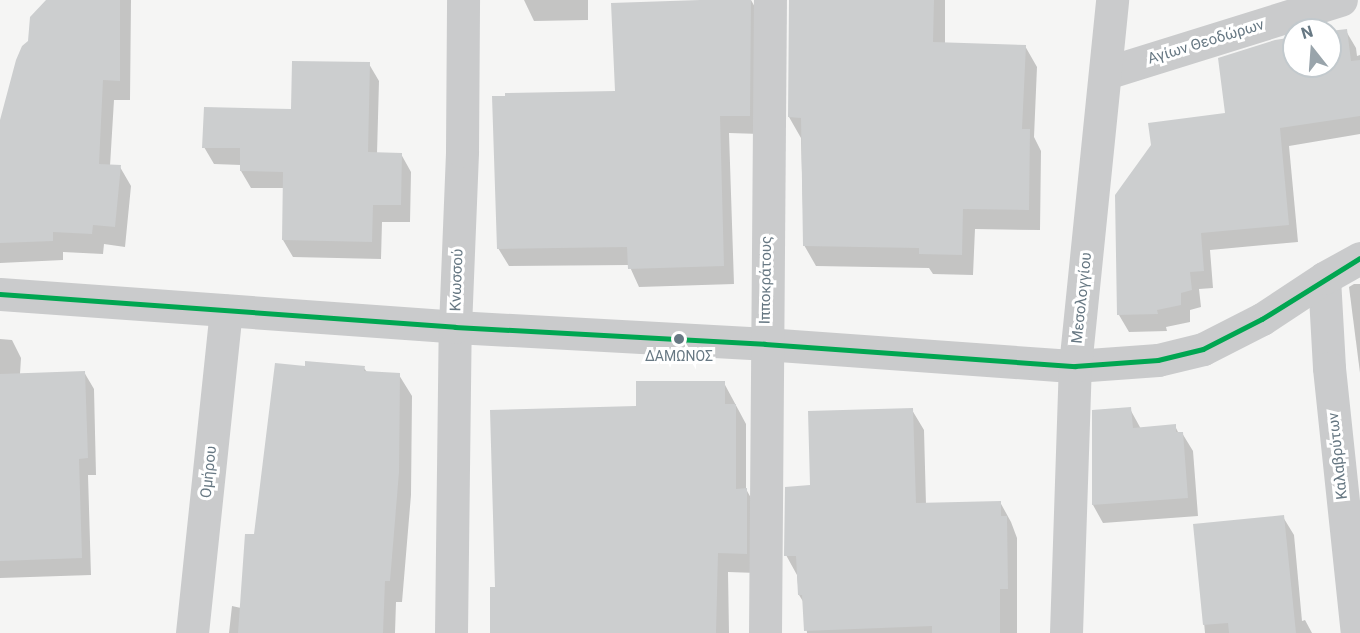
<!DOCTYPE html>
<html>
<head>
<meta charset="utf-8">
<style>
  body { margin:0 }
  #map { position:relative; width:1360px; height:633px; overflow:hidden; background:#f5f5f4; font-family:Roboto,sans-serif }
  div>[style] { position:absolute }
  .shadow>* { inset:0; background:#0003 }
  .building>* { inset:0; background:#cccecf }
  .minor>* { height:33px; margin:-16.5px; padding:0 16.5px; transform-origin:16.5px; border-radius:16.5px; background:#cacbcc }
  .bus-1>* { height:4.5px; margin:-2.25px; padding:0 2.25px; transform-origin:2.25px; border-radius:2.25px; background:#00a651 }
  .dots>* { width:16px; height:16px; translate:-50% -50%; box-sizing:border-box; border:3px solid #fff; border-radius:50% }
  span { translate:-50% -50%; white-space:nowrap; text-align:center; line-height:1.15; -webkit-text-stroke:6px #fff; paint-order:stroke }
  .bus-label { font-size:14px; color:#677883 }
  .street-label { font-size:15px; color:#677883 }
  .north { position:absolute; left:1282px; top:18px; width:60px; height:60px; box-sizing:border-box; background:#fff; border:2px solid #c2c9cd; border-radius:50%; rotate:343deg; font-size:16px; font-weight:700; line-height:24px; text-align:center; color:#677883 }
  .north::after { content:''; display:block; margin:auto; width:21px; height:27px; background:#99a4ab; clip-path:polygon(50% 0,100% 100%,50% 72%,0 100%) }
</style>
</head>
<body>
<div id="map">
  <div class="shadow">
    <i style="clip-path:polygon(47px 0,131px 0,130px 100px,114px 100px,110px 166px,120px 167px,131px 186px,125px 247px,104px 244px,103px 254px,63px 252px,63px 260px,0 263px,0 126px)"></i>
    <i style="clip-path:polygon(524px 0,588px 0,588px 20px,534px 21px)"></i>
    <i style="clip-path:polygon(751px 0,761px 18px,760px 134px,729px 133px,734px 284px,639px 287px,629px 265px,509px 266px,498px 248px,616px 92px)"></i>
    <i style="clip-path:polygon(790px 0,945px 0,945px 44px,1025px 46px,1037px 67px,1034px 137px,1041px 151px,1040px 230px,975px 229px,973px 275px,933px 274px,929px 268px,816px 266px,804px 245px,801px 138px,789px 117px)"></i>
    <i style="clip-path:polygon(1346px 31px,1356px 48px,1357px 56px,1360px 55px,1360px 134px,1289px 146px,1298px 242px,1210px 250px,1213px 288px,1199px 289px,1201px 307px,1190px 310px,1190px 322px,1166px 327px,1167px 331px,1129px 332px,1119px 315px,1226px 114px,1294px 39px,1294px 66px,1330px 66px,1330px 33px)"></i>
    <i style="clip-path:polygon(369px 64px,379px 81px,377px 154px,401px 154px,411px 172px,410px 222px,382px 222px,381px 259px,293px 257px,283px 240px,284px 188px,251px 188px,241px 171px,241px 165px,214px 164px,204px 147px,292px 110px)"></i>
    <i style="clip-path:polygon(1354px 284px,1360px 284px,1360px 373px,1349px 287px)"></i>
    <i style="clip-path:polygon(0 339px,12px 340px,21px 358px,20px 374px,84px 372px,94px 389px,96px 475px,88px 475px,91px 575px,0 578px)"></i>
    <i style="clip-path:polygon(307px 367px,364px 368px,367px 372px,399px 375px,412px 396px,411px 495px,402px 602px,396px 602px,395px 633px,229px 633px,232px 606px,241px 608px,256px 536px)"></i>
    <i style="clip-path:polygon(724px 383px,746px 424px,746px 489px,757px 509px,757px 573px,728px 572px,729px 633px,492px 633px,496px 589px,637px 407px)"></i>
    <i style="clip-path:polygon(1130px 409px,1141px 429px,1175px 426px,1179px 434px,1182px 433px,1193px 451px,1198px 516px,1103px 523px,1093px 505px,1094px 411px)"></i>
    <i style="clip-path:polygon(912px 410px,924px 430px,926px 505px,1000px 502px,1011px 522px,1017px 538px,1017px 633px,807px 633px,804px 603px,799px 595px,797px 575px,786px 555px,812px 487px)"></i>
    <i style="clip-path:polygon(1283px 517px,1294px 535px,1302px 621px,1305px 620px,1312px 633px,1205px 633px,1195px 525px)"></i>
  </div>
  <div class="building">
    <i style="clip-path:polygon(46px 0,120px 0,120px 81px,103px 80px,99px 164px,121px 165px,115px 227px,93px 225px,92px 234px,53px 232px,53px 241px,0 243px,0 120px,16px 60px,22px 46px,28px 41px,30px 17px)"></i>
    <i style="clip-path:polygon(700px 0,751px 0,750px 116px,720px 116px,724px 266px,628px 269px,627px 247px,497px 249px,492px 96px,505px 96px,505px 93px,615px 91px,611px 3px)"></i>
    <i style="clip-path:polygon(789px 0,934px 0,933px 42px,1026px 45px,1022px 129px,1030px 129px,1029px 210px,963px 209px,962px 255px,919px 254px,919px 248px,803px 246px,801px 118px,788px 117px)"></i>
    <i style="clip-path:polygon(1347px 29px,1351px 61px,1360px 60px,1360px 116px,1280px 128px,1289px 225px,1201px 233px,1204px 271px,1190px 272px,1192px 290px,1181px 293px,1181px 305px,1157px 310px,1158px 314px,1117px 315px,1115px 195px,1151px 145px,1148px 123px,1225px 113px,1218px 58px,1275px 40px,1294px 37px,1294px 66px,1330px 66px,1330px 31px)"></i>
    <i style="clip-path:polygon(292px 61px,370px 62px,368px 152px,402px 153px,401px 205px,373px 205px,372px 242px,282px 240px,283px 172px,240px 171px,240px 148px,202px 148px,204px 107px,291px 109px)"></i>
    <i style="clip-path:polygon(305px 361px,365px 366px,364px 371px,400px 373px,399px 472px,390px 581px,385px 581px,383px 633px,238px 633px,245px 534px,254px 534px,275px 363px,305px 366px)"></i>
    <i style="clip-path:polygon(85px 371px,88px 458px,79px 459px,82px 558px,0 561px,0 374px)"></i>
    <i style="clip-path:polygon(636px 381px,725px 381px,725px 404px,736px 404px,736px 489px,747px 488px,747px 554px,718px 553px,716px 633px,490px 633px,490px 587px,495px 587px,490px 410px,636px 406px)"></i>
    <i style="clip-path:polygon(1131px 407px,1133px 428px,1176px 424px,1176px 432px,1183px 432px,1188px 498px,1092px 505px,1092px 410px)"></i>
    <i style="clip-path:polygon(913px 408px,916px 503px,1001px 501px,1001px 516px,1007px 516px,1008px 589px,1000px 589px,1000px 633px,932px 633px,932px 626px,804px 631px,802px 595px,798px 595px,796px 556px,784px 556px,785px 487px,810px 485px,808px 411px)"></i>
    <i style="clip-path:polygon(1284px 515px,1296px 633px,1229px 633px,1228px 623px,1203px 625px,1193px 524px)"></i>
  </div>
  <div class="minor">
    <i style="left:1106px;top:73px;width:246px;rotate:-17.3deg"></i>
    <i style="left:1324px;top:278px;width:90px;rotate:86.8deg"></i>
    <i style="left:1329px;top:368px;width:266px;rotate:84deg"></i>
    <i style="left:0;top:294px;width:456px;rotate:4.1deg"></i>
    <i style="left:455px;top:327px;width:310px;rotate:3.1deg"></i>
    <i style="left:765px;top:344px;width:311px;rotate:4.1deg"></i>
    <i style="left:1075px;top:366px;width:83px;rotate:-4.1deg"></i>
    <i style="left:1158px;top:360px;width:46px;rotate:-13.7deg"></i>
    <i style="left:1203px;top:349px;width:66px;rotate:-27deg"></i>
    <i style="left:1262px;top:319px;width:74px;rotate:-33.5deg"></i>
    <i style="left:1324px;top:278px;width:41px;rotate:-29.1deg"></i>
    <i style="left:192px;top:633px;width:324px;rotate:-84deg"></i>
    <i style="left:451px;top:633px;width:306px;rotate:-89.3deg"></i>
    <i style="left:455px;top:327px;width:176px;rotate:-87.7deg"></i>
    <i style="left:462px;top:151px;width:151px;rotate:-89.6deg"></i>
    <i style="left:765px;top:633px;width:633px;rotate:-89.55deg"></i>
    <i style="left:1066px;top:633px;width:267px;rotate:-88.1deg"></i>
    <i style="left:1075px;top:366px;width:368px;rotate:-84.2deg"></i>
  </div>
  <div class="bus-1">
    <i style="left:0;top:294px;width:456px;rotate:4.1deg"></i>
    <i style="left:455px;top:327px;width:310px;rotate:3.1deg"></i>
    <i style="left:765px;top:344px;width:311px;rotate:4.1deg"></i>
    <i style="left:1075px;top:366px;width:83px;rotate:-4.1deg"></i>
    <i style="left:1158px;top:360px;width:46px;rotate:-13.7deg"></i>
    <i style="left:1203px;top:349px;width:66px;rotate:-27deg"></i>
    <i style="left:1262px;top:319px;width:115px;rotate:-31.9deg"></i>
  </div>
  <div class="dots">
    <i style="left:679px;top:339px;background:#677883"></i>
  </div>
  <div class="bus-label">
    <span style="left:679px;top:356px">ΔΑΜΩΝΟΣ</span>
  </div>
  <div class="street-label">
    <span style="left:1206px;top:42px;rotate:-17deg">Αγίων Θεοδώρων</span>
    <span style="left:457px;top:280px;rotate:-88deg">Κνωσσού</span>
    <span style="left:766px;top:280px;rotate:-89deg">Ιπποκράτους</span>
    <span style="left:1082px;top:298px;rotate:-84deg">Μεσολογγίου</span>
    <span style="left:1338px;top:456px;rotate:-96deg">Καλαβρύτων</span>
    <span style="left:209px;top:472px;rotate:-84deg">Ομήρου</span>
  </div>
  <div class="north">N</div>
</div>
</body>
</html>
